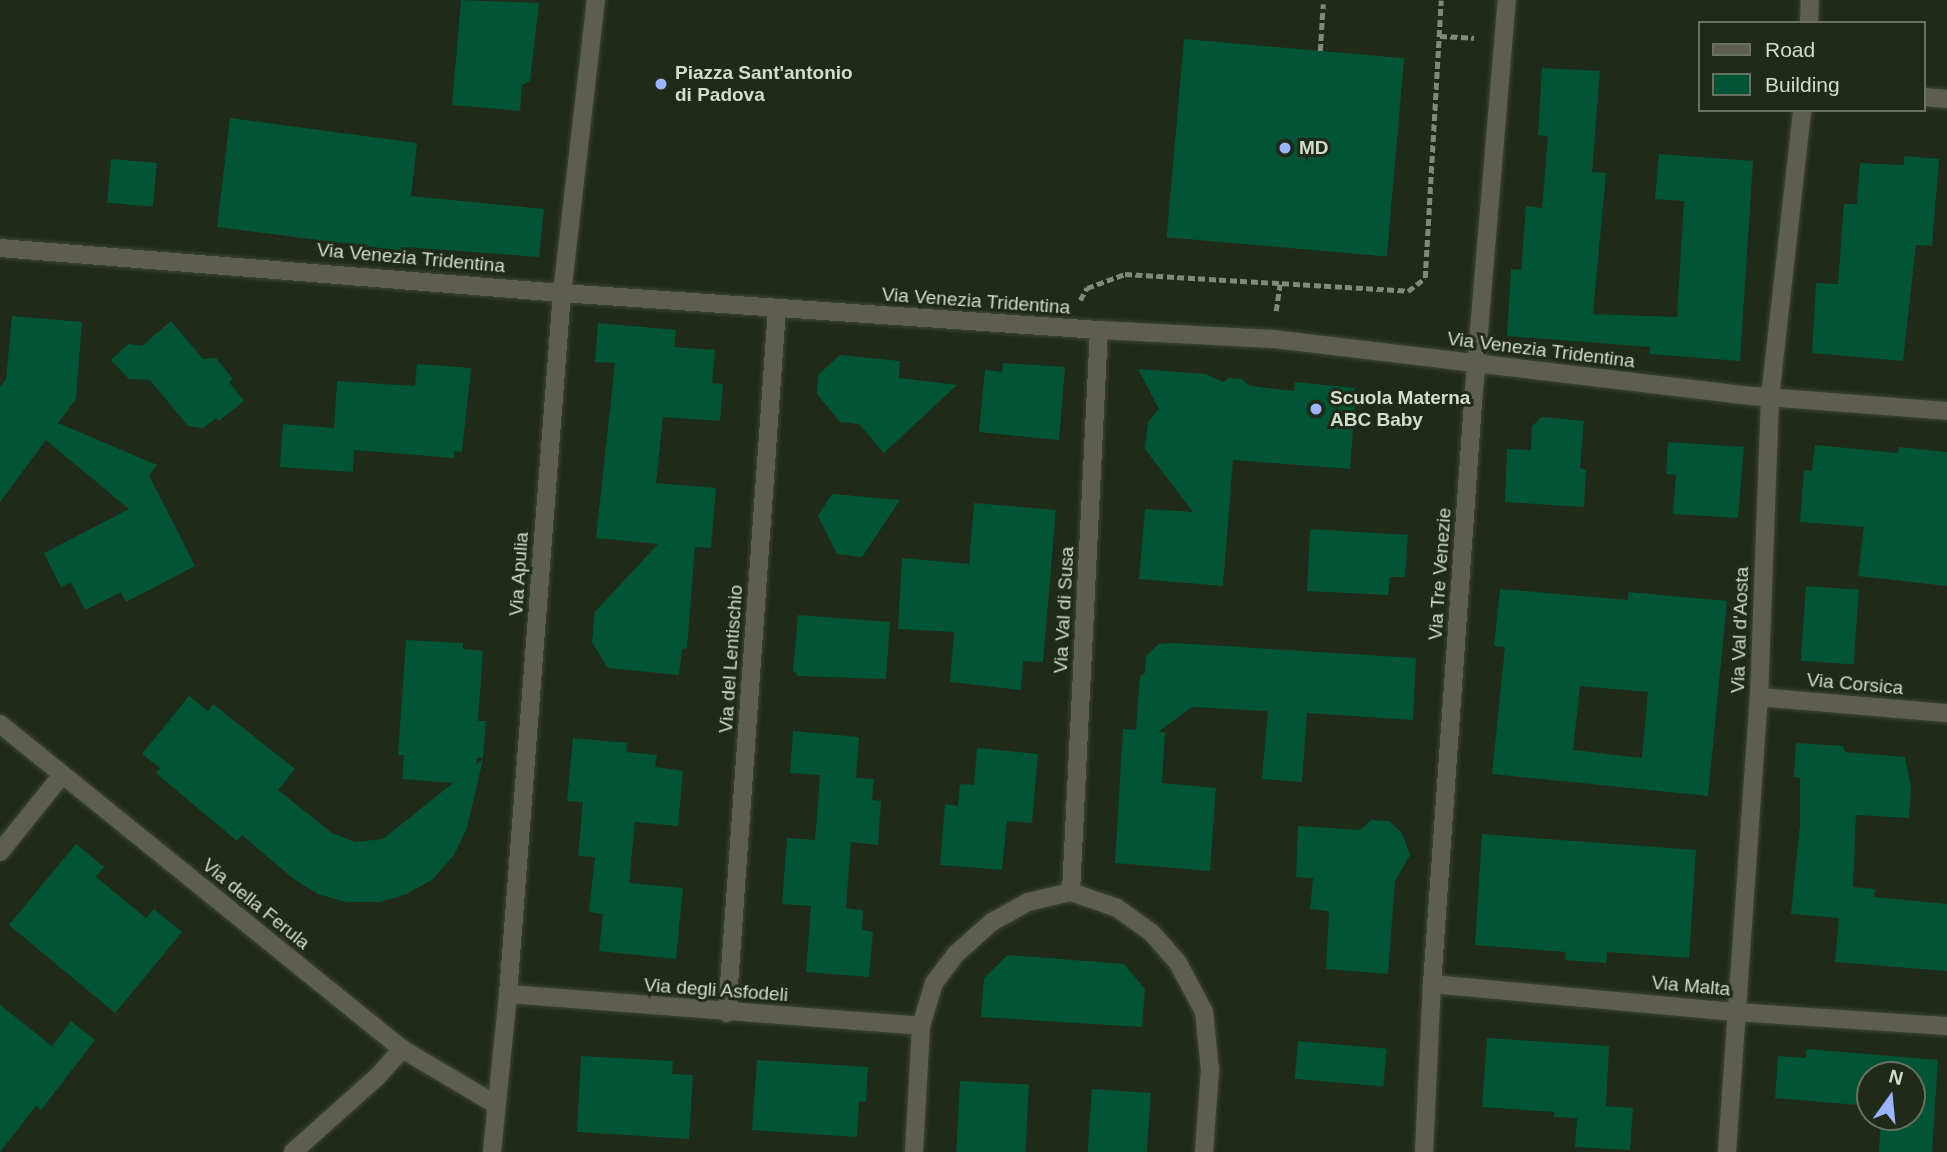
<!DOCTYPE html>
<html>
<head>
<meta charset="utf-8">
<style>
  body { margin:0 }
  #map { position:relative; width:1947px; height:1152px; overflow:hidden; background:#202a19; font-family:Arial,sans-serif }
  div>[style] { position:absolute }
  .building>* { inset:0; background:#025436; transform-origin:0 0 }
  .path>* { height:4.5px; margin-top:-2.25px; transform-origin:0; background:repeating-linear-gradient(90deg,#80897a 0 7px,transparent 0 10.5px) }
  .roads { filter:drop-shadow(0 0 2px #3d4636) drop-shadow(0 0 2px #3d4636) }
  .minor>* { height:18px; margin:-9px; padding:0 9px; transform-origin:9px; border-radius:9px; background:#5e5d54 }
  .dots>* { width:19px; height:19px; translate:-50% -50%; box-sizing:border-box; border:4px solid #202a19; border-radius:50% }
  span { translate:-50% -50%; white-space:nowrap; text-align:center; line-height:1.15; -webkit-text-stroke:6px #202a19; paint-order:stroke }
  .poi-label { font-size:19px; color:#d4dbcf; font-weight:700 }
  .left { translate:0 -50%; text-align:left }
  .street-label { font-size:19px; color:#d4dbcf }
  .legend { position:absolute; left:1698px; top:21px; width:228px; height:91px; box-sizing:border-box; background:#202a19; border:2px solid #687162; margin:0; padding:9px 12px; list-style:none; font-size:21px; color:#d4dbcf }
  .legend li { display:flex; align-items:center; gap:14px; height:35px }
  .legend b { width:35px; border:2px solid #687162 }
  .north { position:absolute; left:1856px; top:1061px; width:70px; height:70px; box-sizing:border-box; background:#202a19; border:2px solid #687162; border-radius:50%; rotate:15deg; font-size:19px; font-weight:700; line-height:28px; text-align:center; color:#d4dbcf }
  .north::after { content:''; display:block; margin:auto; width:24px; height:32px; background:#9bb4fd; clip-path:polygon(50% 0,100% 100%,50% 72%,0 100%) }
</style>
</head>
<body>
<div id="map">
  <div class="building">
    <i style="clip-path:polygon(461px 0,539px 3px,530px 81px,522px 85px,520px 111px,452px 105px)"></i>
    <i style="left:1184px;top:39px;width:221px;height:199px;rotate:5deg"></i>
    <i style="clip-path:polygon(1542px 68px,1600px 71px,1592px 172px,1606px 173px,1593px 314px,1677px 317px,1684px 201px,1655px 199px,1659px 154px,1753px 161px,1740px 361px,1649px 354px,1650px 347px,1507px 336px,1511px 269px,1521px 270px,1526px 206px,1542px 208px,1548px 136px,1538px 135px)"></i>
    <i style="clip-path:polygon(230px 118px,417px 143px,411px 196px,544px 209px,539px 257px,404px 247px,404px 251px,217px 227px)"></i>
    <i style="clip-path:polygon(1904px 156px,1939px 159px,1932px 246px,1916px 245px,1903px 361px,1812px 353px,1816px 283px,1838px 284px,1844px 204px,1857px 204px,1860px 163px,1904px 165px)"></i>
    <i style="left:111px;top:159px;width:46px;height:44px;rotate:5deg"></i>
    <i style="clip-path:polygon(12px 316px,82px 322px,76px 399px,58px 423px,157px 465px,149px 475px,195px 566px,126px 602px,121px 592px,85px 610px,71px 582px,61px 587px,44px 553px,129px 509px,46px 440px,0 502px,0 387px,6px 379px)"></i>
    <i style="clip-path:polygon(171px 321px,203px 359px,216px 358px,233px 379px,229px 382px,244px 401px,219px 421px,216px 418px,203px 428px,188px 426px,150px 380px,129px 379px,111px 360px,128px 344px,142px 346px)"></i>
    <i style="clip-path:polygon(598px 323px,676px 330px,674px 347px,715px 350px,712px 383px,723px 384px,720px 421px,663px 417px,656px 483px,716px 488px,711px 548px,695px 547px,687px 648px,682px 649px,679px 675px,608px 668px,592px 642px,595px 612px,658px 544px,596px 538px,615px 363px,595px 362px)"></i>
    <i style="clip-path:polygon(840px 355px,900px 361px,899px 378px,957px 385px,884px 453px,859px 424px,840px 422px,817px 394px,818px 375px)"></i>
    <i style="clip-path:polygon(1003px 363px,1065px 367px,1059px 440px,979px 432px,985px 370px,1002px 372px)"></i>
    <i style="clip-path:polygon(417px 364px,471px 368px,462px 452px,454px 451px,454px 458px,354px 450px,353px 472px,280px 467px,283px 424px,334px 428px,337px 381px,415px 386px)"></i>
    <i style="clip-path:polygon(1138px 369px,1206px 374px,1223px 382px,1229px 378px,1242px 379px,1250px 386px,1294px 391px,1295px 382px,1354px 388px,1355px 405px,1350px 469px,1233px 460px,1223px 586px,1139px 579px,1145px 509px,1193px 512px,1145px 449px,1148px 422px,1159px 409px)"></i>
    <i style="clip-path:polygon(1542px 417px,1584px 421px,1580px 468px,1586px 470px,1584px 507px,1505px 502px,1507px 449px,1531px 450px,1532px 426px)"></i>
    <i style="clip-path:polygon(1668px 442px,1744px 447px,1738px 518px,1673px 514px,1676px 475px,1666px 474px)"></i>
    <i style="clip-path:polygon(1815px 445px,1898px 453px,1899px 447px,1947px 452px,1947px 586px,1858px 576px,1864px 527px,1800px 522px,1804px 470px,1812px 471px)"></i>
    <i style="clip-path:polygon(832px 494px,900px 500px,862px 557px,837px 554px,818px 516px)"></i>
    <i style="clip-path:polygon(974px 503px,1056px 510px,1043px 662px,1023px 661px,1021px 690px,950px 682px,954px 632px,898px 629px,902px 558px,969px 564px)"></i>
    <i style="clip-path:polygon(1310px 529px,1408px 535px,1405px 577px,1390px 577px,1388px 595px,1307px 591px)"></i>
    <i style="left:1806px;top:586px;width:53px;height:75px;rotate:4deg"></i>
    <i style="clip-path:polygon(evenodd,1500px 589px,1628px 600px,1628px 592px,1727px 601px,1708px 796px,1492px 774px,1505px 647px,1494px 646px,1500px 589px,1580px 686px,1648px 692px,1642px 758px,1573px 750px,1580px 686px)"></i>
    <i style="clip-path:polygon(798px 615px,890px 622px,886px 679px,797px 676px,797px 673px,793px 672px)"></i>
    <i style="clip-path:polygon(406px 640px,463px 643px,463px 649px,483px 651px,478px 721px,486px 721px,483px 758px,477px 758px,476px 765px,483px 759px,467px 828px,454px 855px,433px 879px,407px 894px,380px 902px,346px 902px,318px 894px,295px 880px,242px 835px,237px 841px,156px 773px,160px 768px,142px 754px,189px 696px,208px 711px,213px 704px,295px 769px,278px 790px,332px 833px,355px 842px,383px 839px,453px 783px,402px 779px,404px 755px,398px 755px)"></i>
    <i style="clip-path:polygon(1175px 643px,1416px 658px,1413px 720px,1307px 713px,1302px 782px,1262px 779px,1268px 711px,1192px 707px,1158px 732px,1165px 732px,1162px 783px,1216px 788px,1210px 871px,1115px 863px,1123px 729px,1136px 730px,1140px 676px,1145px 673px,1146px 656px,1159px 644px)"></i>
    <i style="clip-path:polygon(793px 731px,859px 737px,856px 778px,874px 779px,872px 800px,881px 801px,878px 845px,851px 842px,846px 908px,863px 910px,862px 930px,873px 932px,869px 977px,806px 972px,811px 906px,782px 904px,787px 838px,815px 840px,820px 775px,790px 773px)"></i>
    <i style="clip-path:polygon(573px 738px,627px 743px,626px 752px,657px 755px,655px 767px,683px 771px,678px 826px,635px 822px,629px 883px,683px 888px,676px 959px,599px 951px,603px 914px,589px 912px,595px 857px,578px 856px,583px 802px,567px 801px)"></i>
    <i style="clip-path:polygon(1796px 743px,1843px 746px,1845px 752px,1905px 757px,1911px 787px,1909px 818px,1856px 815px,1853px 887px,1875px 889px,1874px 897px,1947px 904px,1947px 971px,1835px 962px,1839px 918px,1791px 914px,1800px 825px,1800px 778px,1794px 777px)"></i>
    <i style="clip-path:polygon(977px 748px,1038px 754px,1032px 823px,1007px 821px,1002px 870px,940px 865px,945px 804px,958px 806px,960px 784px,974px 785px)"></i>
    <i style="clip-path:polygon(1371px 820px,1389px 821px,1402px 833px,1410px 855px,1395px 881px,1388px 974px,1326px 969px,1329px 911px,1310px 909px,1313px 878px,1296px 877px,1298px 826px,1360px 830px)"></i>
    <i style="clip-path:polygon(1482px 834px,1696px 850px,1689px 958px,1607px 952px,1606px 963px,1565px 960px,1566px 952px,1475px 945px)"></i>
    <i style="clip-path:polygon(76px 844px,104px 867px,96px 877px,146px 918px,154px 909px,182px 932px,115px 1013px,9px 925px)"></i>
    <i style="clip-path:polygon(1008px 955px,1124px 964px,1145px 989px,1142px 1027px,981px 1017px,984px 978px)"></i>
    <i style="clip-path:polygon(0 1005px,52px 1046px,71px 1021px,95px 1040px,41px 1110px,36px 1106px,0 1152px)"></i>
    <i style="clip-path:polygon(1487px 1038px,1609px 1046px,1606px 1106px,1633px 1108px,1630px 1150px,1575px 1147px,1577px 1118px,1554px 1117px,1554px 1112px,1482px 1107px)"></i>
    <i style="left:1298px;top:1041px;width:89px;height:38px;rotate:5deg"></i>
    <i style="clip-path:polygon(1806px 1049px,1938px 1060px,1932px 1152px,1879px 1152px,1881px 1117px,1912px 1117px,1912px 1075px,1870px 1075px,1870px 1106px,1775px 1098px,1778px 1056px,1806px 1058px)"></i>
    <i style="clip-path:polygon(581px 1056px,673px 1061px,672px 1074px,693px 1075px,689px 1139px,577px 1132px)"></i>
    <i style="clip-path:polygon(757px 1060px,868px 1067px,866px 1102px,859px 1101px,857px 1137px,752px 1130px)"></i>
    <i style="left:960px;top:1081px;width:69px;height:71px;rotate:3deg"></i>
    <i style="left:1092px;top:1089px;width:59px;height:63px;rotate:4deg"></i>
  </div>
  <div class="path">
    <i style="left:1440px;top:36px;width:34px;rotate:3deg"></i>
    <i style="left:1320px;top:51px;width:47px;rotate:-86.3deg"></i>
    <i style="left:1080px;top:300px;width:14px;rotate:-60deg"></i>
    <i style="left:1087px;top:288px;width:40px;rotate:-20.2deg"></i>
    <i style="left:1125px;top:274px;width:284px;rotate:3.4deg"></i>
    <i style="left:1408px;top:291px;width:21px;rotate:-37deg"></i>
    <i style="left:1425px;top:278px;width:278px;rotate:-86.7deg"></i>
    <i style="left:1276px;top:311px;width:27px;rotate:-82deg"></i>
  </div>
  <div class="roads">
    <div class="minor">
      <i style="left:1809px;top:23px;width:23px;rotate:-88deg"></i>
      <i style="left:1924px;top:97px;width:23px;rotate:5deg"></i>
      <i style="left:0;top:248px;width:564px;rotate:4.58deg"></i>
      <i style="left:562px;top:293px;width:538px;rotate:3.94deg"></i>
      <i style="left:1099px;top:330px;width:174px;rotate:3deg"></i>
      <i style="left:1273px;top:339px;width:483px;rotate:6.8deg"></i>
      <i style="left:1753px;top:396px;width:195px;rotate:4.4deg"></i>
      <i style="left:1759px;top:697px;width:189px;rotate:4.9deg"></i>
      <i style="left:0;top:724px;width:517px;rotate:38.95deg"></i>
      <i style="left:402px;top:1049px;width:108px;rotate:30.6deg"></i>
      <i style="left:0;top:852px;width:99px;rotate:-51.2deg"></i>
      <i style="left:1071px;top:892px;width:563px;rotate:-87.15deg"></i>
      <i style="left:1071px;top:892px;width:49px;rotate:19.2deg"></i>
      <i style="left:1117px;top:908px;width:43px;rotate:35.5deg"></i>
      <i style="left:1152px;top:933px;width:40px;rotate:49deg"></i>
      <i style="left:1178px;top:963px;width:55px;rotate:62deg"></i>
      <i style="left:1204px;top:1012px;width:58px;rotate:84.1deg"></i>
      <i style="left:1210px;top:1070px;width:82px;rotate:94.2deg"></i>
      <i style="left:1432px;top:984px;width:304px;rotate:5.3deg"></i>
      <i style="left:1735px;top:1012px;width:212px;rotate:3.8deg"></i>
      <i style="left:508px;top:994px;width:414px;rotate:4.4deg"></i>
      <i style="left:727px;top:1013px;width:707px;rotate:-85.94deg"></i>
      <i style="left:293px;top:1152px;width:113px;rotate:-41.8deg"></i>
      <i style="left:377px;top:1077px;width:38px;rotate:-48deg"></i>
      <i style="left:492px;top:1152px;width:159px;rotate:-84.2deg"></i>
      <i style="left:508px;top:994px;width:703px;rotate:-85.6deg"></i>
      <i style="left:562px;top:293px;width:295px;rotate:-83.4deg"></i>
      <i style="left:914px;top:1152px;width:126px;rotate:-86.8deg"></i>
      <i style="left:921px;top:1026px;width:45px;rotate:-73.2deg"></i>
      <i style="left:934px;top:983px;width:38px;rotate:-53deg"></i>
      <i style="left:957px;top:953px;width:47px;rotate:-41.5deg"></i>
      <i style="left:992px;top:922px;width:41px;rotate:-29.1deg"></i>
      <i style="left:1028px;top:902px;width:44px;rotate:-13.1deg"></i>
      <i style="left:1424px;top:1152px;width:168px;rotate:-87.3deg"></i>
      <i style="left:1432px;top:984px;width:583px;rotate:-85.97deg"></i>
      <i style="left:1473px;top:402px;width:403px;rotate:-85.2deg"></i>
      <i style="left:1727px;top:1152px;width:456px;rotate:-86deg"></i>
      <i style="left:1759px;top:697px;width:300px;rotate:-87.9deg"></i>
      <i style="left:1770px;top:397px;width:289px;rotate:-83.6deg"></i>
    </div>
  </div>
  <div class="dots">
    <i style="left:661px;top:84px;background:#9bb4fd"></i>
    <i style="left:1285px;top:148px;background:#9bb4fd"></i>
    <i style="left:1316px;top:409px;background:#9bb4fd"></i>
  </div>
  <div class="poi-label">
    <span class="left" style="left:675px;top:84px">Piazza Sant'antonio<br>di Padova</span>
    <span class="left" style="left:1299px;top:148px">MD</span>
    <span class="left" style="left:1330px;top:409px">Scuola Materna<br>ABC Baby</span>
  </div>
  <div class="street-label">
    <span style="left:411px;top:258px;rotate:5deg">Via Venezia Tridentina</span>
    <span style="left:976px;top:301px;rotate:4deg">Via Venezia Tridentina</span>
    <span style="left:1541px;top:350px;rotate:7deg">Via Venezia Tridentina</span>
    <span style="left:519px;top:574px;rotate:-86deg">Via Apulia</span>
    <span style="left:1440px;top:574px;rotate:-86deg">Via Tre Venezie</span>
    <span style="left:1064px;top:610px;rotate:-87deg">Via Val di Susa</span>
    <span style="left:1740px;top:630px;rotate:-88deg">Via Val d'Aosta</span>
    <span style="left:731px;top:659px;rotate:-86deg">Via del Lentischio</span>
    <span style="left:1855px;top:684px;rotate:5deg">Via Corsica</span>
    <span style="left:256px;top:904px;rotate:39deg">Via della Ferula</span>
    <span style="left:1691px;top:986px;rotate:5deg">Via Malta</span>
    <span style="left:716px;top:990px;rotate:4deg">Via degli Asfodeli</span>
  </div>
  <ul class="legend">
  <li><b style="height:9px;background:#5e5d54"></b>Road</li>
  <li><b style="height:19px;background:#025436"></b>Building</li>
  </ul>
  <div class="north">N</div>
</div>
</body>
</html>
